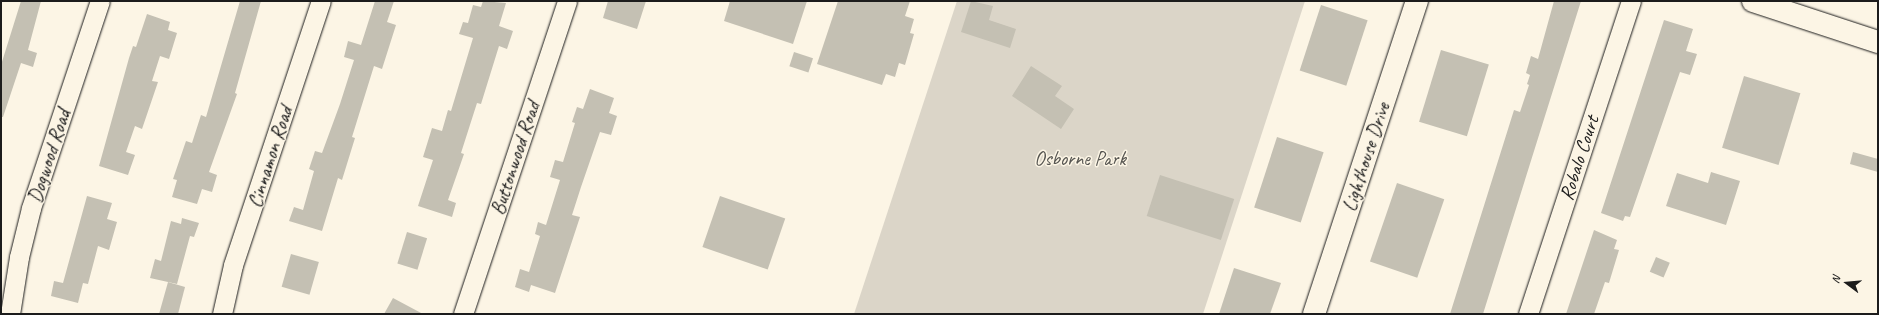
<!DOCTYPE html>
<html>
<head>
<meta charset="utf-8">
<style>
  body { margin:0 }
  #map { position:relative; width:1879px; height:315px; overflow:hidden; background:#fcf5e5; font-family:Caveat,sans-serif }
  div>[style] { position:absolute }
  .green>* { inset:0; background:#dbd5c8 }
  .building>* { inset:0; background:#c4c0b3; transform-origin:0 0 }
  .roads { filter:drop-shadow(0 0 1px #1c1c1c) drop-shadow(0 0 1px #1c1c1c) }
  .minor>* { height:19px; margin:-9.5px; padding:0 9.5px; transform-origin:9.5px; border-radius:9.5px; background:#fcf5e5 }
  .tertiary>* { height:22px; margin:-11px; padding:0 11px; transform-origin:11px; border-radius:11px; background:#fcf5e5 }
  span { translate:-50% -50%; white-space:nowrap; text-align:center; line-height:1.15; -webkit-text-stroke:3px #fcf5e5; paint-order:stroke }
  .street-label { font-size:20px; color:#1c1c1c }
  .park-label { font-size:20px; color:#555450 }
  .frame { position:absolute; inset:0; border:2px solid #1c1c1c; pointer-events:none }
  .north { position:absolute; left:1827px; top:263px; width:40px; height:40px; -webkit-text-stroke:3px #fcf5e5; paint-order:stroke; rotate:286deg; font-size:11px; font-weight:700; line-height:16px; text-align:center; color:#1c1c1c }
  .north::after { content:''; display:block; margin:auto; width:14px; height:18px; background:#1c1c1c; clip-path:polygon(50% 0,100% 100%,50% 72%,0 100%) }
</style>
</head>
<body>
<div id="map">
  <div class="green">
    <i style="clip-path:polygon(957px 1px,1305px 1px,1203px 314px,854px 314px)"></i>
  </div>
  <div class="building">
    <i style="clip-path:polygon(21px 1px,41px 1px,28px 50px,37px 53px,33px 67px,21px 63px,3px 117px,1px 117px,1px 65px)"></i>
    <i style="clip-path:polygon(240px 1px,261px 1px,235px 93px,237px 94px,209px 172px,217px 175px,212px 192px,202px 189px,197px 204px,172px 197px,177px 180px,173px 179px,186px 141px,192px 143px,201px 115px,206px 117px)"></i>
    <i style="clip-path:polygon(375px 1px,394px 1px,387px 22px,396px 25px,382px 69px,374px 66px,352px 137px,355px 138px,342px 180px,338px 178px,322px 231px,289px 221px,294px 207px,303px 210px,314px 171px,309px 169px,315px 151px,322px 153px,340px 104px,354px 60px,344px 57px,348px 41px,361px 45px)"></i>
    <i style="clip-path:polygon(483px 1px,506px 3px,499px 26px,513px 31px,507px 49px,499px 46px,481px 104px,477px 103px,461px 153px,464px 154px,448px 200px,456px 203px,452px 217px,418px 206px,433px 160px,423px 157px,432px 128px,442px 131px,448px 110px,451px 111px,473px 38px,459px 34px,463px 22px,468px 23px,473px 5px,481px 7px)"></i>
    <i style="clip-path:polygon(608px 1px,646px 1px,637px 29px,603px 18px)"></i>
    <i style="clip-path:polygon(730px 1px,807px 1px,793px 44px,724px 21px)"></i>
    <i style="clip-path:polygon(838px 1px,910px 1px,905px 16px,914px 19px,910px 33px,914px 34px,905px 65px,899px 63px,895px 77px,886px 74px,882px 85px,817px 64px)"></i>
    <i style="clip-path:polygon(971px 1px,993px 6px,989px 20px,1016px 29px,1010px 48px,961px 32px)"></i>
    <i style="clip-path:polygon(1554px 1px,1581px 1px,1483px 314px,1450px 314px,1514px 110px,1520px 112px,1529px 85px,1527px 84px,1530px 75px,1526px 73px,1531px 56px,1538px 59px)"></i>
    <i style="left:1321px;top:5px;width:49px;height:69px;rotate:18deg"></i>
    <i style="clip-path:polygon(147px 14px,170px 22px,168px 30px,177px 33px,169px 59px,160px 56px,152px 81px,158px 82px,142px 129px,135px 126px,126px 152px,135px 155px,128px 175px,99px 166px,129px 58px,133px 46px,136px 47px)"></i>
    <i style="clip-path:polygon(1664px 20px,1693px 29px,1686px 51px,1697px 54px,1690px 75px,1680px 72px,1630px 217px,1625px 216px,1623px 221px,1601px 213px)"></i>
    <i style="left:1441px;top:50px;width:50px;height:75px;rotate:17deg"></i>
    <i style="left:794px;top:52px;width:20px;height:15px;rotate:18deg"></i>
    <i style="clip-path:polygon(1031px 66px,1062px 86px,1055px 96px,1074px 109px,1061px 129px,1012px 96px)"></i>
    <i style="left:1744px;top:76px;width:59px;height:75px;rotate:17deg"></i>
    <i style="clip-path:polygon(590px 89px,614px 98px,609px 113px,617px 116px,611px 135px,600px 132px,581px 187px,572px 215px,580px 217px,555px 293px,531px 285px,529px 292px,515px 287px,520px 269px,529px 272px,540px 236px,535px 234px,538px 222px,546px 225px,560px 180px,550px 177px,555px 160px,563px 162px,575px 123px,572px 122px,577px 107px,583px 109px)"></i>
    <i style="left:1277px;top:137px;width:49px;height:74px;rotate:18deg"></i>
    <i style="clip-path:polygon(1853px 152px,1878px 159px,1878px 172px,1850px 164px)"></i>
    <i style="clip-path:polygon(1711px 172px,1740px 181px,1726px 225px,1666px 206px,1677px 173px,1708px 183px)"></i>
    <i style="left:1160px;top:175px;width:78px;height:43px;rotate:18deg"></i>
    <i style="left:1397px;top:183px;width:50px;height:83px;rotate:19deg"></i>
    <i style="clip-path:polygon(87px 196px,112px 203px,107px 219px,117px 222px,109px 250px,98px 246px,88px 284px,83px 283px,78px 303px,51px 296px,54px 281px,63px 283px)"></i>
    <i style="left:720px;top:196px;width:69px;height:54px;rotate:19deg"></i>
    <i style="clip-path:polygon(182px 218px,199px 223px,194px 237px,190px 236px,177px 284px,150px 278px,155px 259px,161px 261px,171px 221px,181px 224px)"></i>
    <i style="clip-path:polygon(1594px 230px,1617px 240px,1614px 249px,1619px 250px,1609px 283px,1605px 282px,1594px 314px,1566px 314px)"></i>
    <i style="left:407px;top:232px;width:21px;height:33px;rotate:17deg"></i>
    <i style="left:291px;top:254px;width:29px;height:34px;rotate:16deg"></i>
    <i style="left:1656px;top:257px;width:15px;height:16px;rotate:23deg"></i>
    <i style="clip-path:polygon(1234px 268px,1281px 283px,1270px 314px,1219px 314px)"></i>
    <i style="clip-path:polygon(168px 282px,185px 287px,178px 314px,159px 314px)"></i>
    <i style="clip-path:polygon(393px 298px,423px 314px,384px 314px)"></i>
  </div>
  <div class="roads">
    <div class="minor">
      <i style="left:10px;top:314px;width:58px;rotate:-81deg"></i>
      <i style="left:19px;top:257px;width:50px;rotate:-76.2deg"></i>
      <i style="left:31px;top:208px;width:218px;rotate:-71.6deg"></i>
      <i style="left:222px;top:314px;width:50px;rotate:-77.3deg"></i>
      <i style="left:233px;top:265px;width:278px;rotate:-71.6deg"></i>
      <i style="left:463px;top:314px;width:330px;rotate:-71.6deg"></i>
      <i style="left:1528px;top:314px;width:330px;rotate:-71.8deg"></i>
    </div>
    <div class="tertiary">
      <i style="left:1753px;top:1px;width:132px;rotate:18.2deg"></i>
      <i style="left:1314px;top:314px;width:330px;rotate:-71.8deg"></i>
    </div>
  </div>
  <div class="street-label">
    <span style="left:49px;top:156px;rotate:-72deg">Dogwood Road</span>
    <span style="left:270px;top:157px;rotate:-72deg">Cinnamon Road</span>
    <span style="left:1366px;top:157px;rotate:-72deg">Lighthouse Drive</span>
    <span style="left:515px;top:158px;rotate:-72deg">Buttonwood Road</span>
    <span style="left:1579px;top:158px;rotate:-72deg">Robalo Court</span>
  </div>
  <div class="park-label">
    <span style="left:1080px;top:158px">Osborne Park</span>
  </div>
  <div class="frame"></div>
  <div class="north">N</div>
</div>
</body>
</html>
